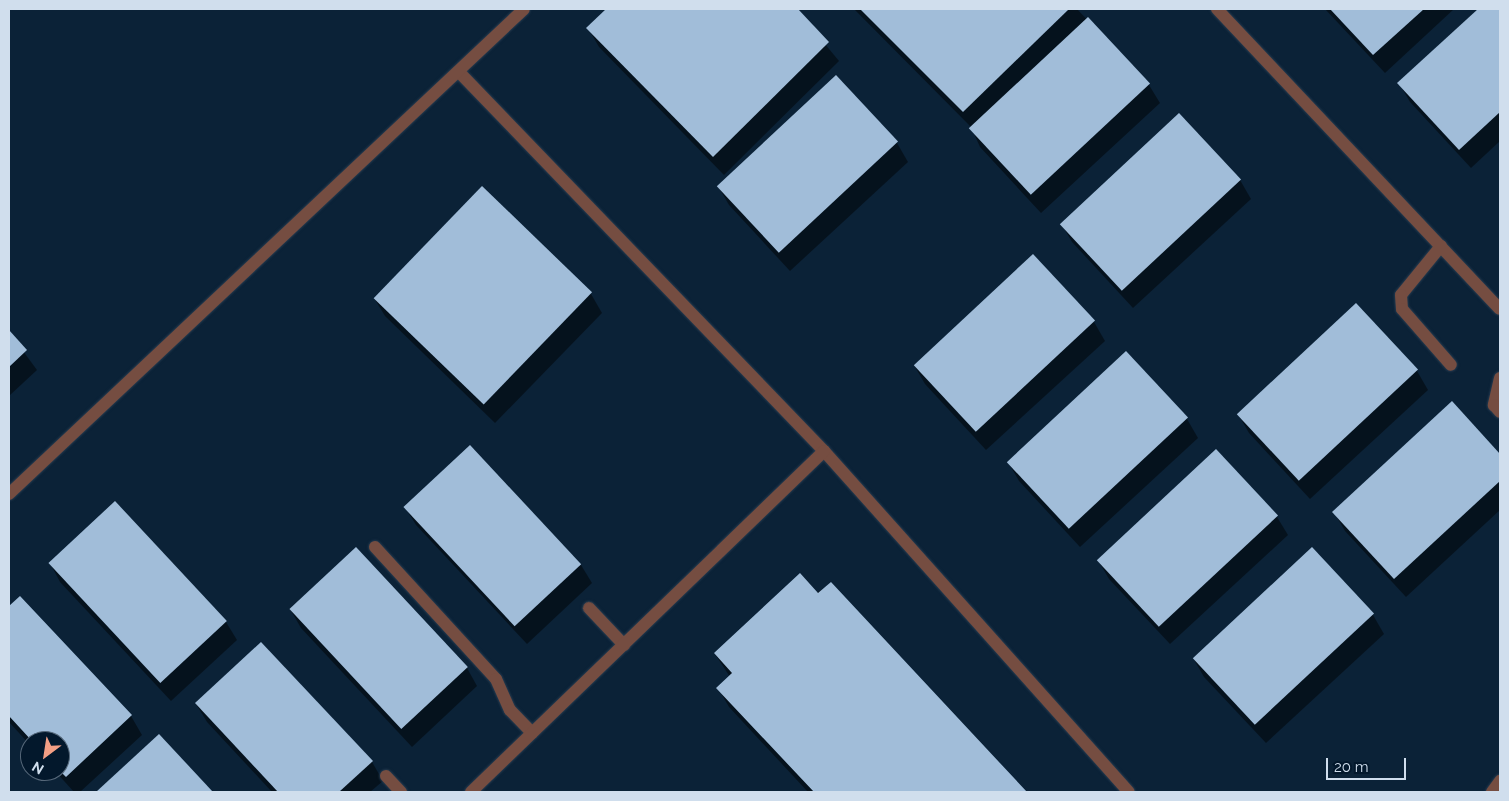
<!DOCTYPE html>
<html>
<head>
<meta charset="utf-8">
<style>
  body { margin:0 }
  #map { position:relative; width:1509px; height:801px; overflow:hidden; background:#0b2237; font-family:Raleway,sans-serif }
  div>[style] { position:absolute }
  .shadow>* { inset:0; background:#0007 }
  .building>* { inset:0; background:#a1bdd9; transform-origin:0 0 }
  .roads { filter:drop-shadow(0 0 1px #273c50) drop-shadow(0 0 1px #273c50) }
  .lane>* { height:12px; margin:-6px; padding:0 6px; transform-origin:6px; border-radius:6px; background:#754d41 }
  .street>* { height:12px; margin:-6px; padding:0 6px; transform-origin:6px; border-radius:6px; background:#754d41 }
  span { translate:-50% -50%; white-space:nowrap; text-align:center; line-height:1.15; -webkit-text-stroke:5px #03182c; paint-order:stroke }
  .frame { position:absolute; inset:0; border:10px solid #d0deed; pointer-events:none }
  .north { position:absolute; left:20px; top:731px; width:50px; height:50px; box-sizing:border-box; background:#03182c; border:1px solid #556779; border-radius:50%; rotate:211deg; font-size:14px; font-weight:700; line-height:20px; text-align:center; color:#d0deed }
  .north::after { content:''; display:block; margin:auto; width:18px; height:22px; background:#f39f85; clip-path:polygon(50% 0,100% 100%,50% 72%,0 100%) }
  .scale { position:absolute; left:1326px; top:758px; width:80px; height:22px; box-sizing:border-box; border:2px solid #d0deed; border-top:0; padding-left:6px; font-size:15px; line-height:18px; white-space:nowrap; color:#d0deed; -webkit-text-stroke:4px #03182c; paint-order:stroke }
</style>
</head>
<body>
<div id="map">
  <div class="shadow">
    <i style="clip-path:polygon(607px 9px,796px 9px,839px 61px,724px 175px,599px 47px,588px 28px)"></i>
    <i style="clip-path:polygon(854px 9px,1077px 9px,1149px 85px,1160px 103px,1041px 213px,980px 147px,971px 127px)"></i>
    <i style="clip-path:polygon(1325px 9px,1454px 9px,1385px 73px)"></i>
    <i style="clip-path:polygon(1480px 9px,1500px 9px,1500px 141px,1471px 168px,1410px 102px,1399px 83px)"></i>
    <i style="clip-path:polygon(836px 77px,897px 143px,908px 162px,790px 271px,729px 205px,718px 186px)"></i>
    <i style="clip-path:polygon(1240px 180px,1251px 199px,1133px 308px,1072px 242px,1061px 223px)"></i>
    <i style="clip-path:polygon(591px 294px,602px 313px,495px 423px,385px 316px,374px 298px)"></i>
    <i style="clip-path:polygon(1356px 305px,1417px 371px,1428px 390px,1310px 499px,1249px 433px,1238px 414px)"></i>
    <i style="clip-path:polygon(1094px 322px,1105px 341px,986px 450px,925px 384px,914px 365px)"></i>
    <i style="clip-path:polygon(9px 332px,37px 370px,9px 396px)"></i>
    <i style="clip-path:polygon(1126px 353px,1187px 419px,1198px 438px,1080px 547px,1019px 481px,1008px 462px)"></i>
    <i style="clip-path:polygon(1452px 403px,1500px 456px,1500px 510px,1406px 597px,1345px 531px,1334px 512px)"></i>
    <i style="clip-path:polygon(405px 507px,581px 565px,592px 583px,527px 644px,416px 525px)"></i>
    <i style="clip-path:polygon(1277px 517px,1288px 535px,1170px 644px,1109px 579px,1098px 560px)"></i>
    <i style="clip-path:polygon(50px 563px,226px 622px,237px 640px,171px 701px,60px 582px)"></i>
    <i style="clip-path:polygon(831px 584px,1025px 792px,808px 792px,729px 707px,718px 688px,730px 677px,715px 654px)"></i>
    <i style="clip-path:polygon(20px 597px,131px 716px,142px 735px,80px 792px,74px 792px,55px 771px,60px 771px,60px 741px,30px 741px,30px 745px,9px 722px,9px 608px)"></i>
    <i style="clip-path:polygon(290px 609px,467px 668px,477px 686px,412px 747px,301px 628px)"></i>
    <i style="clip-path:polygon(1373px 615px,1384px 634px,1266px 743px,1204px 677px,1193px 658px)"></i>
    <i style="clip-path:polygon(196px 704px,372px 762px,383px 781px,370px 792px,272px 792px,207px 722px)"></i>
    <i style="clip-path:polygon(159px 736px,212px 792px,98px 792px)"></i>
  </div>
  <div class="building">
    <i style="clip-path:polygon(606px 9px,798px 9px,829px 42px,713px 157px,586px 28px)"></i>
    <i style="clip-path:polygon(860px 9px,1069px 9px,963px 112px)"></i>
    <i style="clip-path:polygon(1330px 9px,1424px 9px,1373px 55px)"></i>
    <i style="clip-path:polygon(1478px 9px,1500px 9px,1500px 112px,1459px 150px,1397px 83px)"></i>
    <i style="left:1088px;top:17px;width:91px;height:163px;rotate:47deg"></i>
    <i style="left:836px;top:75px;width:91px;height:163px;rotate:47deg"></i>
    <i style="left:1179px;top:113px;width:91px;height:163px;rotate:47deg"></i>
    <i style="left:482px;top:186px;width:153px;height:156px;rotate:44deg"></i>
    <i style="left:1033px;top:254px;width:91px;height:163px;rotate:47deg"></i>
    <i style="left:1356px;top:303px;width:91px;height:163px;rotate:47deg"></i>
    <i style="clip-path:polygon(9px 330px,27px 350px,9px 367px)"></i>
    <i style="left:1126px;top:351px;width:91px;height:163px;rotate:47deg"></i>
    <i style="clip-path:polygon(1452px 401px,1500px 454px,1500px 481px,1394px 579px,1332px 512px)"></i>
    <i style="left:470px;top:445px;width:163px;height:91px;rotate:47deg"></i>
    <i style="left:1216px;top:449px;width:91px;height:163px;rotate:47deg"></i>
    <i style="left:115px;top:501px;width:164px;height:91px;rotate:47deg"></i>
    <i style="left:356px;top:547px;width:164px;height:91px;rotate:47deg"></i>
    <i style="left:1312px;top:547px;width:91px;height:163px;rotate:47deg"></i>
    <i style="clip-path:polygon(800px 573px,818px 593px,831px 582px,1027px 792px,814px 792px,716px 688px,732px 673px,714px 653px)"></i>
    <i style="clip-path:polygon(20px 596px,132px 715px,66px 777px,60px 771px,60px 741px,32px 741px,9px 716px,9px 606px)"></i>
    <i style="clip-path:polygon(261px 642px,373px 761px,339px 792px,278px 792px,195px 703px)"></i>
    <i style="clip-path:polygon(159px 734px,213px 792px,96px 792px)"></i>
  </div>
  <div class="roads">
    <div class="lane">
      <i style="left:1441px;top:246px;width:63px;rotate:129.2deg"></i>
      <i style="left:1401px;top:295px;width:14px;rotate:86deg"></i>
      <i style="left:1402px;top:309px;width:74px;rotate:48.8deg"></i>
      <i style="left:1500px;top:378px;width:28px;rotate:103deg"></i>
      <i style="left:1494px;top:405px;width:9px;rotate:49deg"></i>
      <i style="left:375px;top:547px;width:179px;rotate:47.5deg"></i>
      <i style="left:496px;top:679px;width:34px;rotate:66deg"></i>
      <i style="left:510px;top:710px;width:32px;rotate:46deg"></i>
      <i style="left:589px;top:608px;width:51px;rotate:46.6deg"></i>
      <i style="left:386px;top:776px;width:22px;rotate:47deg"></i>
    </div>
    <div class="street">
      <i style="left:1217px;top:9px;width:412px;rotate:46.7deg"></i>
      <i style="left:459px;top:72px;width:526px;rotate:46.08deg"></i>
      <i style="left:824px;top:451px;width:457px;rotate:48.2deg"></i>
      <i style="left:9px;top:494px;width:707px;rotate:-43.28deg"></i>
      <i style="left:471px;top:792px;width:491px;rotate:-44deg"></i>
      <i style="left:1492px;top:792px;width:14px;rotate:-54deg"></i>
    </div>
  </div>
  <div class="frame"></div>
  <div class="north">N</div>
  <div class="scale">20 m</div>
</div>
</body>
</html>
